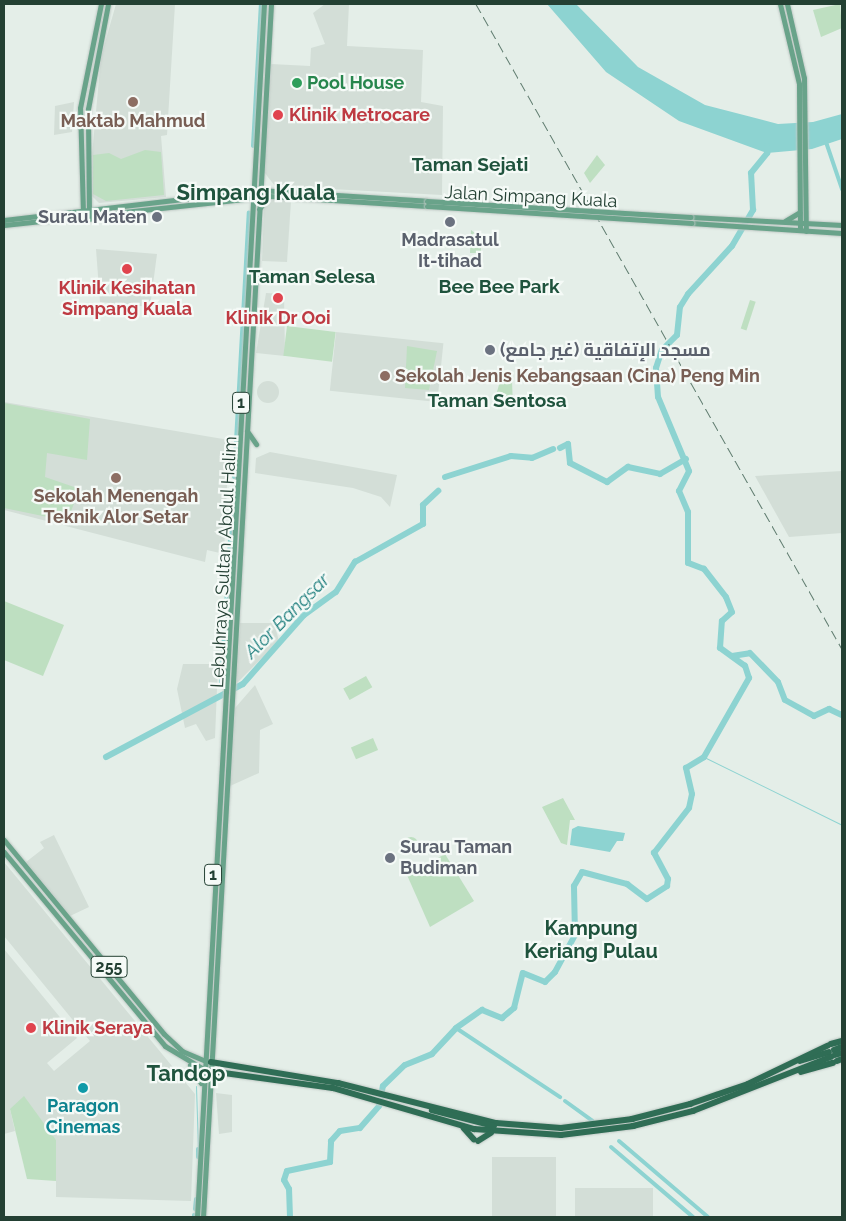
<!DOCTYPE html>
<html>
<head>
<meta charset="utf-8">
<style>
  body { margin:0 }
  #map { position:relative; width:846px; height:1221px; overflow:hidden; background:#e4eee8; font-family:Raleway,Cairo,sans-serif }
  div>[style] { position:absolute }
  .built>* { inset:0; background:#d3ded7; transform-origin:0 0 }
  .round { border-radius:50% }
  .green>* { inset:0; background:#bedfc1; transform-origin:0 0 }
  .water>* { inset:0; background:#8dd3d1 }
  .stream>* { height:1px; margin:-0.5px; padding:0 0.5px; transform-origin:0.5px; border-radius:0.5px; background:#8dd3d1 }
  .canal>* { height:4px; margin:-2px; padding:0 2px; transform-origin:2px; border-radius:2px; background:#8dd3d1 }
  .river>* { height:6px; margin:-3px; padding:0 3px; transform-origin:3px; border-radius:3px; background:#8dd3d1 }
  .highway-tunnel>* { height:5.5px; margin-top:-2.75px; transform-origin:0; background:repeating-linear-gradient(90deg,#bdcbc4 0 5.5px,transparent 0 8.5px) }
  .roads { filter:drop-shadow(0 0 1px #c1cac6) drop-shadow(0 0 1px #c1cac6) }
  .major>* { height:5px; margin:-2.5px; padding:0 2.5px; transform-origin:2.5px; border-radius:2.5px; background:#69a38a }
  .highway>* { height:5.5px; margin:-2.75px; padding:0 2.75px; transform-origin:2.75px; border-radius:2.75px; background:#2f6d55 }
  .rail>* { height:1px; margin-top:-0.5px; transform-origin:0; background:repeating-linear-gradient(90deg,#5e7b6e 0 10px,transparent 0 15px) }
  .bridges { filter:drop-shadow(0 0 1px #c1cac6) drop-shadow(0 0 1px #c1cac6) }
  .major-bridge>* { height:5px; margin:-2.5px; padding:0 2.5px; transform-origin:2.5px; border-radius:2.5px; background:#69a38a }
  .dots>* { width:14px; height:14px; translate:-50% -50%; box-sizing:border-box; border:2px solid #f5faf7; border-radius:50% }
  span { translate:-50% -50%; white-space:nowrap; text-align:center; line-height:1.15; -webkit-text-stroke:4.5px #f5faf7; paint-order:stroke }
  .shield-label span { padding:1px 4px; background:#f5faf7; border:1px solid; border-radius:4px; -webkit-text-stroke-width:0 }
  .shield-label { font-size:16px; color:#234033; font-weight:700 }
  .leisure-label { font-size:18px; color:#27864d; font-weight:700 }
  .left { translate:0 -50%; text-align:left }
  .health-label { font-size:18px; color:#be3a42; font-weight:700 }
  .education-label { font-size:18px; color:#785e54; font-weight:700 }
  .street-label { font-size:18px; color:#234033 }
  .worship-label { font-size:18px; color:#5b616d; font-weight:700 }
  .right { translate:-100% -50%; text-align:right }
  .culture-label { font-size:18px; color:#0d838f; font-weight:700 }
  .neighbourhood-label { font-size:19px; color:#1f533d; font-weight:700 }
  .water-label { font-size:19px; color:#1c7d7c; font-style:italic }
  .quarter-label { font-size:20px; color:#1f533d; font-weight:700 }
  .district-label { font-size:22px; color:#1f533d; font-weight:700 }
  .frame { position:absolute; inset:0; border:5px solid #234033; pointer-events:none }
</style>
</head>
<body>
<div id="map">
  <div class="built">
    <i style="clip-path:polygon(116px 4px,175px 4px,167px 135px,161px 136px,166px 197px,99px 203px,91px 195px,91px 166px,101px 57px)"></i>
    <i style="clip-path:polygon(325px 4px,349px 4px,347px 46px,423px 50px,421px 102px,443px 106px,442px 195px,275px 186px,264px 172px,271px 64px,310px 66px,311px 48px,325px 44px,313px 13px)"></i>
    <i style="clip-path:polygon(74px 102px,72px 132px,54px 135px,55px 106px)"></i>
    <i style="clip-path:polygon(273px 200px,291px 201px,287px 262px,262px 261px,264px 208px)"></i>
    <i style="clip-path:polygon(96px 249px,157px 254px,150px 307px,100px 302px)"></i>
    <i style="clip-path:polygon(266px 293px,284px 294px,285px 356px,256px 353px)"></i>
    <i style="left:336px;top:332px;width:108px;height:59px;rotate:6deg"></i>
    <i class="round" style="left:257px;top:381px;width:22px;height:22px"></i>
    <i style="clip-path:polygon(4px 402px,229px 440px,224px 554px,207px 550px,205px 562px,4px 510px)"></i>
    <i style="clip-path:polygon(270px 452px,397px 475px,390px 507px,381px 497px,353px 488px,255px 473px,256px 458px)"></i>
    <i style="clip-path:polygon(842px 471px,842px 533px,789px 537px,755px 476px)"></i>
    <i style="clip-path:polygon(240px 623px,274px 623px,279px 641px,236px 684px)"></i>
    <i style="clip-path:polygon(183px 664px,218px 664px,215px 738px,206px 741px,196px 724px,185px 728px,177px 689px)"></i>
    <i style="clip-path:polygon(255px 685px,273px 724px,260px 730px,259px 773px,230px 786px,235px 708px)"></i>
    <i style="clip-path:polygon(54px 835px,89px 907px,70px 916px,26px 862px,44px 848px,40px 842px)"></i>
    <i style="clip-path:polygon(4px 862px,195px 1094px,191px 1201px,56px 1197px,56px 1140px,10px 1109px,15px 1131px,4px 1134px,4px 949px,77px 1038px,47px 1063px,54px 1071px,90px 1041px,4px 936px)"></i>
    <i style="clip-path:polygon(216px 1093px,232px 1095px,232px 1132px,219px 1134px)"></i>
    <i style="left:492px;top:1157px;width:64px;height:60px"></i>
    <i style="left:575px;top:1188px;width:78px;height:29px"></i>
  </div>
  <div class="green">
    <i style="clip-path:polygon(840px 4px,842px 28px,821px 37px,813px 10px)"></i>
    <i style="clip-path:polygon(145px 150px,161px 152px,164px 195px,106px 201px,93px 194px,93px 155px,109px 153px,121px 159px)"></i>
    <i style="clip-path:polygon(597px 155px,605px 165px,590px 183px,584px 173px)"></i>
    <i style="clip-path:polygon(471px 230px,481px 238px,481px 253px,470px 253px)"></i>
    <i style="left:750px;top:300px;width:6px;height:30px;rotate:18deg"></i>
    <i style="left:287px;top:326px;width:49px;height:30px;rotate:7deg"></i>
    <i style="clip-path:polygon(407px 346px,437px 351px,429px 390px,405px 388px)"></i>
    <i style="clip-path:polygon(500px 381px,512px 381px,513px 407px,494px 403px)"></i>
    <i style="clip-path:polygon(4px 403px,90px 419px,87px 460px,47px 453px,45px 477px,80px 489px,67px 521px,4px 508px)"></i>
    <i style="clip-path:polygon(4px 601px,64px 625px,43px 676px,4px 660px)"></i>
    <i style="left:366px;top:676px;width:13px;height:26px;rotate:61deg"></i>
    <i style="left:373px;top:738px;width:13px;height:24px;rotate:67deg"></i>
    <i style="clip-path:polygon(563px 798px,575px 820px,570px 820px,567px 845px,561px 843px,542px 807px)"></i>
    <i class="round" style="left:404px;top:837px;width:14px;height:14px"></i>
    <i style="clip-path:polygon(445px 854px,474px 901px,430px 927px,407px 875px)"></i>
    <i style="clip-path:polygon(24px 1096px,56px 1140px,56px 1181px,27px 1179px,10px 1109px)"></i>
  </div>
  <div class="water">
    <i style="clip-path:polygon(547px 4px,576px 4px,638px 67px,705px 105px,778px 124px,813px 122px,842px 114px,842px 139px,812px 149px,767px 153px,679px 121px,606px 72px)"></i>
    <i style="clip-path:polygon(578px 826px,625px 833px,623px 841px,617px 841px,610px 852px,570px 845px,572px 829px)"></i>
  </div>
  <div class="stream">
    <i style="left:704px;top:757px;width:154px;rotate:26.2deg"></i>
    <i style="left:196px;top:1086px;width:63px;rotate:88.2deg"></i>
  </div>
  <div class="canal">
    <i style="left:826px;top:142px;width:50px;rotate:71.2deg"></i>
    <i style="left:253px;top:146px;width:142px;rotate:-86.8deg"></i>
    <i style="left:234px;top:477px;width:265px;rotate:-86.8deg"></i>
    <i style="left:226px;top:606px;width:117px;rotate:-86.6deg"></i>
    <i style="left:221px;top:686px;width:70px;rotate:-86.7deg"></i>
    <i style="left:456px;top:1028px;width:125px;rotate:33.6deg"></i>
    <i style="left:565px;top:1101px;width:34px;rotate:36deg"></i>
    <i style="left:619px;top:1141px;width:117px;rotate:40.5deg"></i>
    <i style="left:611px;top:1147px;width:108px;rotate:40.5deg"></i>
    <i style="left:198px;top:1157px;width:8px;rotate:-90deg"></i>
    <i style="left:195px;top:1209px;width:10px;rotate:-84deg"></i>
    <i style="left:194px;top:1217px;width:2px;rotate:-90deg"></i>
  </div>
  <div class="river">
    <i style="left:560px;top:448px;width:9px;rotate:-27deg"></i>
    <i style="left:568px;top:444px;width:19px;rotate:84deg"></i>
    <i style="left:570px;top:463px;width:42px;rotate:27.2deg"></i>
    <i style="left:607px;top:482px;width:26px;rotate:-36deg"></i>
    <i style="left:628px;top:467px;width:33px;rotate:12deg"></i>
    <i style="left:660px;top:474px;width:30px;rotate:-30deg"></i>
    <i style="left:445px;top:477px;width:69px;rotate:-17.7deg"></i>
    <i style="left:511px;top:456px;width:21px;rotate:5deg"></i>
    <i style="left:532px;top:458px;width:23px;rotate:-23deg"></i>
    <i style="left:732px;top:656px;width:18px;rotate:-9deg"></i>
    <i style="left:750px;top:653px;width:40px;rotate:46deg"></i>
    <i style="left:778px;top:682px;width:19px;rotate:69deg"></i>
    <i style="left:785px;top:700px;width:33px;rotate:29deg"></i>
    <i style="left:814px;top:716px;width:17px;rotate:-25deg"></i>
    <i style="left:829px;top:709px;width:14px;rotate:25deg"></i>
    <i style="left:106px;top:757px;width:155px;rotate:-28.1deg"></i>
    <i style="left:243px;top:684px;width:92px;rotate:-48.5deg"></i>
    <i style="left:304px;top:615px;width:39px;rotate:-36deg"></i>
    <i style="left:336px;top:592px;width:36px;rotate:-58deg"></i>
    <i style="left:355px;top:562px;width:78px;rotate:-29.2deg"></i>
    <i style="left:423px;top:524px;width:19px;rotate:-90deg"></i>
    <i style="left:423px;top:505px;width:21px;rotate:-43deg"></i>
    <i style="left:290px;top:1217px;width:28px;rotate:-92deg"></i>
    <i style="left:289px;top:1189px;width:10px;rotate:-119deg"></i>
    <i style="left:284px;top:1180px;width:9px;rotate:-72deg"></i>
    <i style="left:287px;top:1171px;width:44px;rotate:-11.8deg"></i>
    <i style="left:330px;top:1162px;width:21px;rotate:-87deg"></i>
    <i style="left:331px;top:1141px;width:13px;rotate:-48deg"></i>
    <i style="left:340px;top:1131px;width:20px;rotate:-9deg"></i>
    <i style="left:360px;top:1128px;width:29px;rotate:-49deg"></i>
    <i style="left:379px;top:1106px;width:20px;rotate:-79deg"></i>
    <i style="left:383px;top:1086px;width:30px;rotate:-44deg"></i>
    <i style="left:405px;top:1065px;width:29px;rotate:-22deg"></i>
    <i style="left:432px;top:1054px;width:35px;rotate:-47deg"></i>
    <i style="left:456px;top:1028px;width:32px;rotate:-35deg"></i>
    <i style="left:482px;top:1010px;width:22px;rotate:22deg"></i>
    <i style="left:502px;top:1018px;width:16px;rotate:-40deg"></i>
    <i style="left:514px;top:1008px;width:36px;rotate:-76deg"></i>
    <i style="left:523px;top:973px;width:24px;rotate:22deg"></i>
    <i style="left:545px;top:982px;width:14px;rotate:-45deg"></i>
    <i style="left:555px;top:972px;width:42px;rotate:-61.6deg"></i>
    <i style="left:575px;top:935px;width:49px;rotate:-91.2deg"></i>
    <i style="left:574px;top:886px;width:16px;rotate:-60deg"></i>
    <i style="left:582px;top:872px;width:47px;rotate:14.9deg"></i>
    <i style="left:627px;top:884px;width:25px;rotate:37deg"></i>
    <i style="left:647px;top:899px;width:24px;rotate:-33deg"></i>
    <i style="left:667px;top:886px;width:7px;rotate:-82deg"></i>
    <i style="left:668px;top:879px;width:30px;rotate:-118deg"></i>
    <i style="left:654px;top:853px;width:57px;rotate:-52.1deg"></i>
    <i style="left:689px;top:808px;width:14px;rotate:-78deg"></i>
    <i style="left:692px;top:794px;width:27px;rotate:-103deg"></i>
    <i style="left:686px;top:768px;width:21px;rotate:-31deg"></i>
    <i style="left:704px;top:757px;width:91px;rotate:-60.3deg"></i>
    <i style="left:749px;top:678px;width:13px;rotate:-108deg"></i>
    <i style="left:745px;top:666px;width:31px;rotate:-144deg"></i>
    <i style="left:720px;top:648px;width:27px;rotate:-86deg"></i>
    <i style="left:722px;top:621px;width:13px;rotate:-42deg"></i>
    <i style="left:732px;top:612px;width:16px;rotate:-112deg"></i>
    <i style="left:726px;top:597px;width:36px;rotate:-128deg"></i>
    <i style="left:704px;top:569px;width:17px;rotate:-159deg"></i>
    <i style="left:688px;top:563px;width:51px;rotate:-90deg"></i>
    <i style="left:688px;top:512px;width:23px;rotate:-113deg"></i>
    <i style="left:679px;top:491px;width:22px;rotate:-63deg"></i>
    <i style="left:689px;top:471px;width:80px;rotate:-112.7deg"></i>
    <i style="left:658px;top:397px;width:29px;rotate:-94deg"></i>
    <i style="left:656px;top:368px;width:19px;rotate:-72deg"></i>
    <i style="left:662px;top:350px;width:21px;rotate:-45deg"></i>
    <i style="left:677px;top:335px;width:28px;rotate:-84deg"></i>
    <i style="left:680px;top:307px;width:15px;rotate:-58deg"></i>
    <i style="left:688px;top:294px;width:65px;rotate:-47.5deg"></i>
    <i style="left:732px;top:246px;width:42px;rotate:-59.7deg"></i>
    <i style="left:753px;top:210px;width:37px;rotate:-93deg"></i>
    <i style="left:751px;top:173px;width:26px;rotate:-51deg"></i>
    <i style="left:767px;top:153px;width:7px;rotate:-90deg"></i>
  </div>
  <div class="highway-tunnel">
    <i style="left:828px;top:1049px;width:5px;rotate:-11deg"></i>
  </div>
  <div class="roads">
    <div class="major">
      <i style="left:780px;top:4px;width:82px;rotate:76.6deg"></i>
      <i style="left:799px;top:84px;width:146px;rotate:89.6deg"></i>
      <i style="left:787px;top:4px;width:76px;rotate:77.1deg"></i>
      <i style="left:804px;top:78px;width:153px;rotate:89.3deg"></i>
      <i style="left:259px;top:209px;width:16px;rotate:-52deg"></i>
      <i style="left:83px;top:213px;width:105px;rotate:-91.6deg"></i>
      <i style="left:80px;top:108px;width:106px;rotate:-78.6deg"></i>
      <i style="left:89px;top:213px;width:104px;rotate:-90.6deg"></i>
      <i style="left:88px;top:109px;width:107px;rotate:-79.2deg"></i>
      <i style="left:691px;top:217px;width:151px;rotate:3deg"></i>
      <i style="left:86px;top:219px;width:32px;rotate:-5deg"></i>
      <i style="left:4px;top:220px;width:257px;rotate:-6.7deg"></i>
      <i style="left:259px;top:190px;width:168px;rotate:3.7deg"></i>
      <i style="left:785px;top:221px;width:17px;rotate:-31deg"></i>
      <i style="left:691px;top:223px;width:151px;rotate:3.8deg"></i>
      <i style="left:4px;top:225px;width:267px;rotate:-6.2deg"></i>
      <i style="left:269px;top:196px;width:158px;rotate:3.6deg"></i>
      <i style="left:247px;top:431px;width:16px;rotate:55deg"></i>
      <i style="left:4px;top:840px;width:251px;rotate:50.5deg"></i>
      <i style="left:164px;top:1034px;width:25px;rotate:43deg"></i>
      <i style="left:182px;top:1051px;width:25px;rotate:23deg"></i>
      <i style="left:4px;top:852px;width:252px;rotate:50.3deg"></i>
      <i style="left:165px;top:1046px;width:47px;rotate:31deg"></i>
      <i style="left:190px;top:1065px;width:21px;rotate:59deg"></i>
      <i style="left:197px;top:1217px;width:1215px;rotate:-86.84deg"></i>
      <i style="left:203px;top:1217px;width:1215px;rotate:-86.79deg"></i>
    </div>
    <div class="highway">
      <i style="left:831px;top:1044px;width:11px;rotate:-15deg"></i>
      <i style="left:834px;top:1050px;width:9px;rotate:-21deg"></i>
      <i style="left:835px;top:1055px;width:7px;rotate:-16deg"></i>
      <i style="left:800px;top:1061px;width:30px;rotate:-17deg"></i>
      <i style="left:837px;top:1061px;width:5px;rotate:-22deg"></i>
      <i style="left:211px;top:1062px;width:129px;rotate:9.4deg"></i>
      <i style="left:338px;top:1083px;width:163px;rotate:14.2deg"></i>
      <i style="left:496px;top:1123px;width:65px;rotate:4.4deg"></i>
      <i style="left:561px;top:1128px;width:72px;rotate:-7.2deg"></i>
      <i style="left:632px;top:1119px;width:60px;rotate:-14.5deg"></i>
      <i style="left:690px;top:1104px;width:61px;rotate:-19deg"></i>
      <i style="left:748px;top:1084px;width:88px;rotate:-25.7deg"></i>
      <i style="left:210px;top:1071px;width:124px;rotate:7.9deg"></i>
      <i style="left:333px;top:1088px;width:147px;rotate:16.2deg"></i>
      <i style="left:474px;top:1129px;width:87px;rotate:3.9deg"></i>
      <i style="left:561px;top:1135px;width:73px;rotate:-7.1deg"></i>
      <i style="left:633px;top:1126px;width:62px;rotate:-14deg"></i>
      <i style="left:693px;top:1111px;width:148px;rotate:-21.4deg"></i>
      <i style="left:801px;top:1072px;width:33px;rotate:-16deg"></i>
      <i style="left:432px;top:1110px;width:64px;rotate:14.5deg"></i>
      <i style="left:464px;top:1128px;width:15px;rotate:48deg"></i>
      <i style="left:478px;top:1141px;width:15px;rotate:-32deg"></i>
    </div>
  </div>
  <div class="rail">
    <i style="left:476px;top:4px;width:742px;rotate:60.43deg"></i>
  </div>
  <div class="bridges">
    <div class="major-bridge">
      <i style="left:427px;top:201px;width:264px;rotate:3.5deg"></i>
      <i style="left:427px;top:206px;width:265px;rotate:3.7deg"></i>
    </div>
  </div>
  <div class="dots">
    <i style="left:297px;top:83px;background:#2e9e5b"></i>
    <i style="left:133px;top:102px;background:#8d6e63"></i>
    <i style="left:278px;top:115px;background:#e0444e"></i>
    <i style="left:157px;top:217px;background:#6b7280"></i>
    <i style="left:450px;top:222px;background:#6b7280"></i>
    <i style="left:127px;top:269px;background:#e0444e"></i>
    <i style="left:278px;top:298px;background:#e0444e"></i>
    <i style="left:490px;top:350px;background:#6b7280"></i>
    <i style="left:385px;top:376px;background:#8d6e63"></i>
    <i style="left:116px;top:478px;background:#8d6e63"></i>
    <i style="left:390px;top:858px;background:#6b7280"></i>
    <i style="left:31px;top:1028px;background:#e0444e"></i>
    <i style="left:83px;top:1088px;background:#0f9aa8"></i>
  </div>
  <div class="shield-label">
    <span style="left:241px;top:403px">1</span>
    <span style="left:213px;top:875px">1</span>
    <span style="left:109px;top:967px">255</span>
  </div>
  <div class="leisure-label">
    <span class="left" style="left:307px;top:83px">Pool House</span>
  </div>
  <div class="health-label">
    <span class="left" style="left:289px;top:115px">Klinik Metrocare</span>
    <span style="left:127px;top:299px">Klinik Kesihatan<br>Simpang Kuala</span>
    <span style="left:278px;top:318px">Klinik Dr Ooi</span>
    <span class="left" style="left:42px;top:1028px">Klinik Seraya</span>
  </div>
  <div class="education-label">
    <span style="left:133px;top:121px">Maktab Mahmud</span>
    <span class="left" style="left:395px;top:376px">Sekolah Jenis Kebangsaan (Cina) Peng Min</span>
    <span style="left:116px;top:507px">Sekolah Menengah<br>Teknik Alor Setar</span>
  </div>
  <div class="street-label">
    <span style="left:531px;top:197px;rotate:3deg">Jalan Simpang Kuala</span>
    <span style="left:224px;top:562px;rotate:-87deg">Lebuhraya Sultan Abdul Halim</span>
  </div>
  <div class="worship-label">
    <span class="right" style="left:147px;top:217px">Surau Maten</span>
    <span style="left:450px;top:251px">Madrasatul<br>It-tihad</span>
    <span class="left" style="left:500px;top:350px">مسجد الإتفاقية (غير جامع)</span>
    <span class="left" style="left:400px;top:858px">Surau Taman<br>Budiman</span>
  </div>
  <div class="culture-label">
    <span style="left:83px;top:1117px">Paragon<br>Cinemas</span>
  </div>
  <div class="neighbourhood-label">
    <span style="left:470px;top:165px">Taman Sejati</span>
    <span style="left:312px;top:277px">Taman Selesa</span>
    <span style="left:499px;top:287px">Bee Bee Park</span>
    <span style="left:497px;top:401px">Taman Sentosa</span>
  </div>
  <div class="water-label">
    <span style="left:287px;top:616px;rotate:-45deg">Alor Bangsar</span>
  </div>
  <div class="quarter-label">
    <span style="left:591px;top:940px">Kampung<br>Keriang Pulau</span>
  </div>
  <div class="district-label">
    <span style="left:256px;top:193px">Simpang Kuala</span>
    <span style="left:186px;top:1074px">Tandop</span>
  </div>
  <div class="frame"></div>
</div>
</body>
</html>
